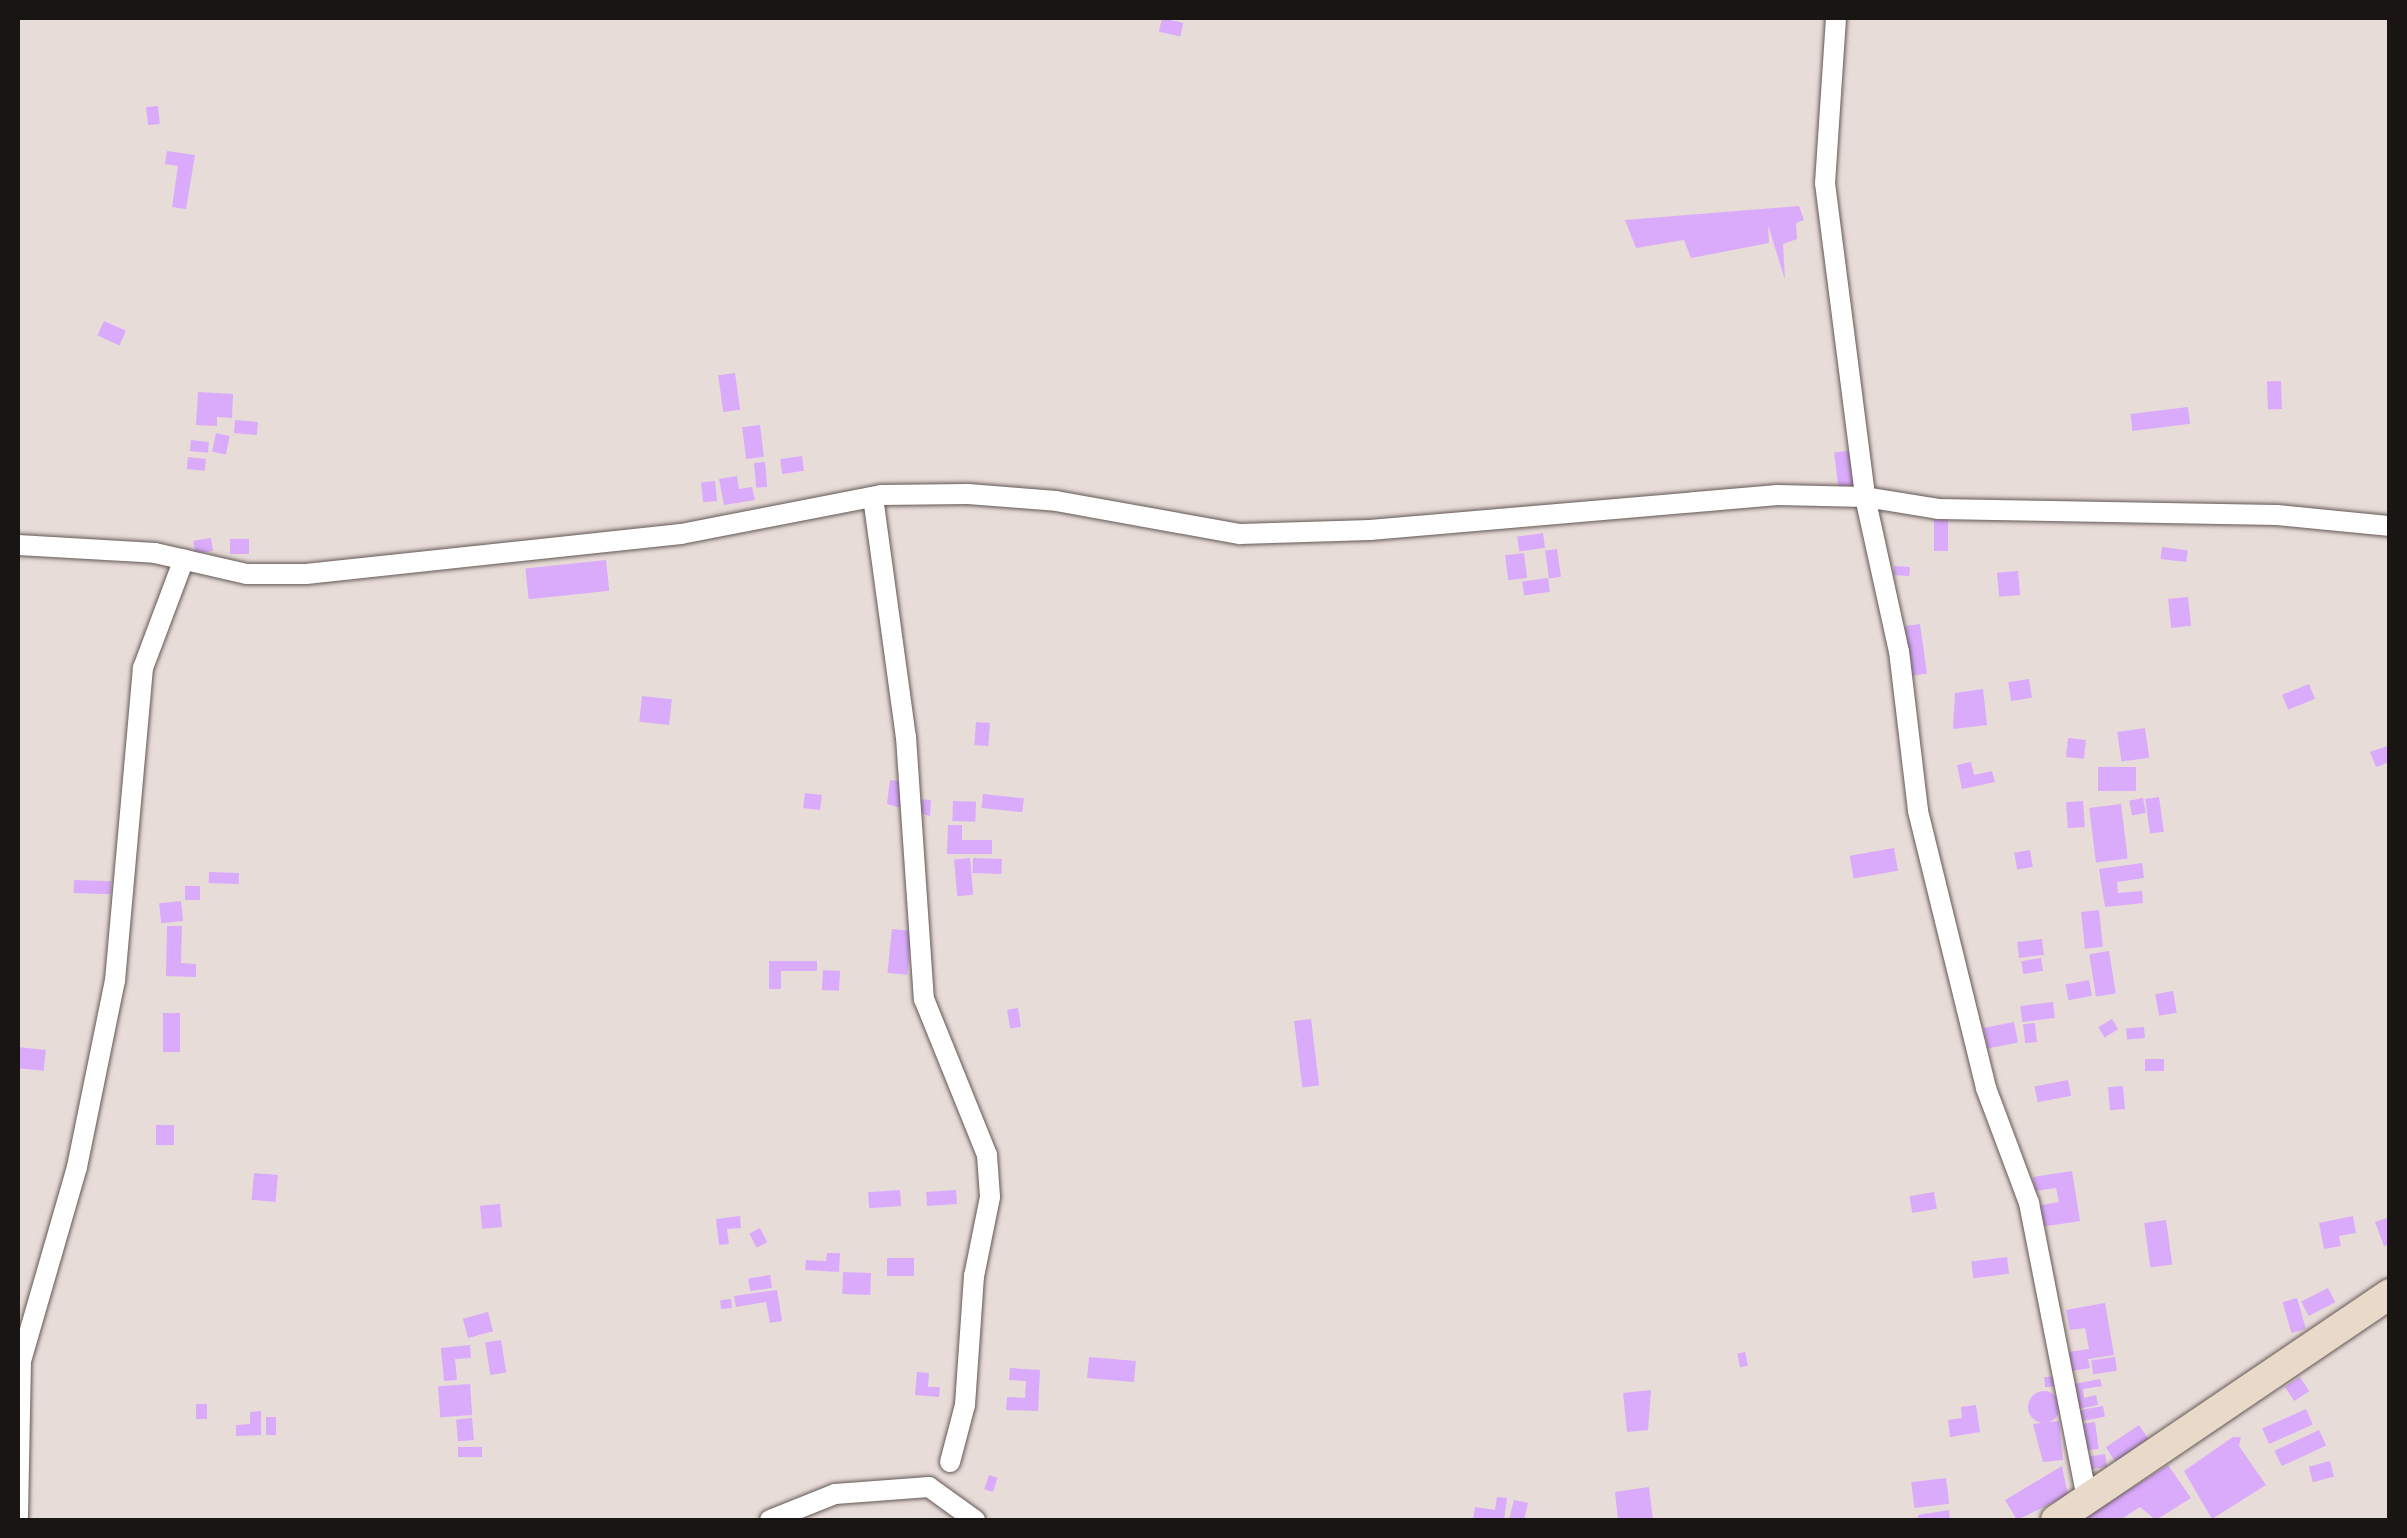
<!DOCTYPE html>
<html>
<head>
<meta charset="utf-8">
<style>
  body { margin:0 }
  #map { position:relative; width:2407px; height:1538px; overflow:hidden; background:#e8dcd8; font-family:"Sofia Sans Condensed",sans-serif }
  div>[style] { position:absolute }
  .building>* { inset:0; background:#daaafb; transform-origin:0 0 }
  .round { border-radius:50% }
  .roads { filter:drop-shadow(0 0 2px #625854) drop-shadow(0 0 2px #625854) }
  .minor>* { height:20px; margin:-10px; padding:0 10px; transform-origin:10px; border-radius:10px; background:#fff }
  .secondary>* { height:30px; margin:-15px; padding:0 15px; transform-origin:15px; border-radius:15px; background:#e8d9c9 }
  span { translate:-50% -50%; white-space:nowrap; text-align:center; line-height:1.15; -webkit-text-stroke:9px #f5eae5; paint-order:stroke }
  .frame { position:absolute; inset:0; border:20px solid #191513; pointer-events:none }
</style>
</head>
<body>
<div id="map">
  <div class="building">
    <i style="left:1162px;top:18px;width:22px;height:14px;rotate:13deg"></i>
    <i style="left:158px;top:106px;width:18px;height:12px;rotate:84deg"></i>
    <i style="clip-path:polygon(167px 151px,195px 155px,186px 209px,172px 207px,178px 166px,165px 164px)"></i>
    <i style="clip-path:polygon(1799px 206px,1804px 220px,1796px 223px,1797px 239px,1783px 244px,1785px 280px,1768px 225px,1769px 243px,1691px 258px,1684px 240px,1636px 248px,1625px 220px)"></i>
    <i style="left:104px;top:321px;width:24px;height:16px;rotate:24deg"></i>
    <i style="left:735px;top:373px;width:37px;height:17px;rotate:82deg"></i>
    <i style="left:2281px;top:381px;width:28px;height:14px;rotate:88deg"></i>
    <i style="clip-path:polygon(198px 392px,233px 394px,232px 418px,217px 417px,217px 426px,196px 425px)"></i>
    <i style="left:2188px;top:407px;width:17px;height:58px;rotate:83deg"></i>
    <i style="left:235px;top:420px;width:23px;height:13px;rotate:5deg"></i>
    <i style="left:760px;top:425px;width:32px;height:18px;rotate:83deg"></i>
    <i style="left:216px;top:433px;width:14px;height:19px;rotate:12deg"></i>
    <i style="left:191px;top:440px;width:18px;height:11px;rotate:6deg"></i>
    <i style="left:1854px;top:450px;width:35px;height:20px;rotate:83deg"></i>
    <i style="left:802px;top:456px;width:15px;height:22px;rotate:82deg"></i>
    <i style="left:188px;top:457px;width:18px;height:12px;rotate:6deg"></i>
    <i style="left:765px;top:462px;width:25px;height:11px;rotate:85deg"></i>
    <i style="clip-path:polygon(737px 476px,739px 489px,752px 487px,755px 500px,724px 505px,719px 479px)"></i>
    <i style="left:715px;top:481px;width:20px;height:14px;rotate:84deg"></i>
    <i style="left:1934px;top:514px;width:14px;height:37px"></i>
    <i style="left:1543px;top:533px;width:15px;height:26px;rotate:82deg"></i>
    <i style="left:211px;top:538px;width:13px;height:18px;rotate:81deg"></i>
    <i style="left:230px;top:539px;width:19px;height:15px"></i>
    <i style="left:2162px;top:547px;width:26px;height:12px;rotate:7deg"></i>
    <i style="left:1557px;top:549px;width:28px;height:12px;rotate:82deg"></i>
    <i style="left:1524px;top:553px;width:25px;height:19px;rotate:83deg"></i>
    <i style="left:606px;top:560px;width:31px;height:81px;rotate:84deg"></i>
    <i style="left:1894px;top:566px;width:16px;height:9px;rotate:4deg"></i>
    <i style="left:2018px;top:571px;width:24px;height:21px;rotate:85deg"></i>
    <i style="left:1548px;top:578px;width:14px;height:26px;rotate:82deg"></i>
    <i style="left:2188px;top:597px;width:29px;height:20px;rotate:84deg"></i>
    <i style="left:1920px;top:624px;width:50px;height:15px;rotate:82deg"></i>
    <i style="left:2029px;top:679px;width:19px;height:21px;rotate:81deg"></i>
    <i style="left:2309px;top:684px;width:16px;height:29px;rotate:68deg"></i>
    <i style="clip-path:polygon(1983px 689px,1987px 725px,1953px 729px,1955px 693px)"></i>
    <i style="left:642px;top:696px;width:30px;height:26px;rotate:6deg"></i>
    <i style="left:976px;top:722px;width:14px;height:23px;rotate:4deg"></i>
    <i style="left:2145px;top:728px;width:30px;height:28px;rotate:82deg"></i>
    <i style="left:2068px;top:738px;width:18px;height:19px;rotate:6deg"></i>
    <i style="clip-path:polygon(2390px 745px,2390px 762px,2376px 767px,2370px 752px)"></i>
    <i style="clip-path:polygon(1971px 762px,1974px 775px,1992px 771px,1995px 782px,1962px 789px,1957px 765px)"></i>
    <i style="left:2098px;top:767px;width:38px;height:24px"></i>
    <i style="clip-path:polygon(890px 780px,918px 783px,916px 799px,931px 800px,930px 816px,887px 804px)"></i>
    <i style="left:805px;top:793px;width:17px;height:15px;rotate:7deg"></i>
    <i style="left:983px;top:794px;width:41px;height:14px;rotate:6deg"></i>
    <i style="left:2159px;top:797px;width:35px;height:14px;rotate:82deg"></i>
    <i style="left:2143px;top:798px;width:15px;height:14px;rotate:79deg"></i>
    <i style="left:953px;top:801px;width:23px;height:20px;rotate:2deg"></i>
    <i style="left:2083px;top:801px;width:26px;height:17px;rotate:86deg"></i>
    <i style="left:2121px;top:804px;width:55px;height:32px;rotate:83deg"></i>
    <i style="clip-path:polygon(948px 825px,962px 825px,962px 840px,992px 840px,992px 854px,947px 854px)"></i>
    <i style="left:1894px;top:848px;width:23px;height:45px;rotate:80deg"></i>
    <i style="left:2030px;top:850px;width:17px;height:16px;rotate:80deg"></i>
    <i style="left:970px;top:858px;width:37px;height:16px;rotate:85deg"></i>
    <i style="left:973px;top:858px;width:29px;height:15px;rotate:2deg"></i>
    <i style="clip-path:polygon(2142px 863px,2144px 878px,2117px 882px,2118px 893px,2142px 891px,2143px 903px,2105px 907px,2099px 869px)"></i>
    <i style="left:209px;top:872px;width:30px;height:11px;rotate:2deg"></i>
    <i style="left:74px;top:880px;width:37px;height:13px;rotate:2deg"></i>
    <i style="left:185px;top:886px;width:15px;height:14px"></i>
    <i style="left:181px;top:901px;width:20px;height:22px;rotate:84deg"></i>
    <i style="left:2099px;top:910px;width:37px;height:18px;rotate:84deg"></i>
    <i style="clip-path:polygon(167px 926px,182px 926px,181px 963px,196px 964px,196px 977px,166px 976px)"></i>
    <i style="left:892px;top:929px;width:20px;height:44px;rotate:6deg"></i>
    <i style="left:2042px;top:939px;width:16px;height:25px;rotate:83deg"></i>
    <i style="left:2109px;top:951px;width:43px;height:20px;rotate:81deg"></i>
    <i style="left:2041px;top:958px;width:13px;height:20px;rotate:81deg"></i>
    <i style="clip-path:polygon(769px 961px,817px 961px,817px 971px,781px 971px,781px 989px,769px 989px)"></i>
    <i style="left:823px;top:970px;width:17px;height:20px;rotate:3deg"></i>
    <i style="left:2089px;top:980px;width:16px;height:24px;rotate:79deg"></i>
    <i style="left:2173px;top:991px;width:22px;height:18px;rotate:80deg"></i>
    <i style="left:2053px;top:1002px;width:16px;height:33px;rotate:83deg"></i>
    <i style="left:1018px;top:1008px;width:19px;height:11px;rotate:81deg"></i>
    <i style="left:163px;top:1013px;width:17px;height:39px"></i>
    <i style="left:1311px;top:1019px;width:67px;height:17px;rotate:83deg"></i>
    <i style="left:2112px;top:1019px;width:12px;height:16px;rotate:59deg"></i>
    <i style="left:2014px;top:1022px;width:21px;height:31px;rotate:79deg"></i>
    <i style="left:2035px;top:1023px;width:19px;height:12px;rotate:84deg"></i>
    <i style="left:2144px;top:1027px;width:11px;height:18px;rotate:85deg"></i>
    <i style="left:18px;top:1047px;width:28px;height:21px;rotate:6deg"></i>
    <i style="left:2164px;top:1059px;width:12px;height:19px;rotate:90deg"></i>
    <i style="left:2068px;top:1080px;width:16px;height:34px;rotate:79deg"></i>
    <i style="left:2123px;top:1086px;width:23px;height:15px;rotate:85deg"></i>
    <i style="left:156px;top:1125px;width:18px;height:20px"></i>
    <i style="clip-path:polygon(2072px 1171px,2080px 1221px,2040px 1227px,2037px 1206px,2059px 1202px,2056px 1188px,2035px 1191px,2033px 1177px)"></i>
    <i style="left:254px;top:1173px;width:24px;height:27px;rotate:5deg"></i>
    <i style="left:900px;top:1190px;width:16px;height:32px;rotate:86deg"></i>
    <i style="left:956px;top:1190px;width:14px;height:30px;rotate:86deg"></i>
    <i style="left:1934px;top:1192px;width:17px;height:25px;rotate:80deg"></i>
    <i style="left:500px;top:1204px;width:23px;height:20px;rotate:85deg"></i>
    <i style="clip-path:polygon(740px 1216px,741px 1228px,727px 1229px,729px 1244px,719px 1245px,716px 1219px)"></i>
    <i style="clip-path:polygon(2353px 1216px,2356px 1233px,2339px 1236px,2341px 1246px,2324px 1249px,2319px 1223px)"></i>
    <i style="clip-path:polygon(2390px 1217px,2390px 1244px,2384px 1246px,2375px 1222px)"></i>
    <i style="left:2166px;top:1220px;width:45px;height:22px;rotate:82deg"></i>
    <i style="left:760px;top:1228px;width:16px;height:12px;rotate:63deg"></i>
    <i style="clip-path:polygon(827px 1253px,840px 1253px,839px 1272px,805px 1270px,806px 1260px,826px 1261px)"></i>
    <i style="left:2007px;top:1257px;width:17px;height:36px;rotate:83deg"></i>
    <i style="left:887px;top:1258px;width:27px;height:18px"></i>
    <i style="left:843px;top:1272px;width:28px;height:22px;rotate:2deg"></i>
    <i style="left:770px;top:1275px;width:13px;height:22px;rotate:81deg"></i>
    <i style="left:2328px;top:1288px;width:16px;height:30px;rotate:63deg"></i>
    <i style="clip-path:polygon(777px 1290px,782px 1321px,770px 1323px,766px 1302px,736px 1307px,734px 1296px)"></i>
    <i style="left:2297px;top:1298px;width:32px;height:15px;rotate:74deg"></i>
    <i style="left:731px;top:1299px;width:9px;height:11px;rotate:84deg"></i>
    <i style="clip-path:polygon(2105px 1303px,2114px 1355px,2088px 1359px,2090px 1368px,2072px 1371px,2069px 1352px,2089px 1349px,2085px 1328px,2070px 1330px,2066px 1310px)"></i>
    <i style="left:488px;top:1312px;width:20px;height:26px;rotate:75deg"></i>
    <i style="left:501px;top:1340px;width:33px;height:16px;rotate:81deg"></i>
    <i style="clip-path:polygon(470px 1345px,471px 1358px,455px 1359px,457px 1380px,444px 1381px,441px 1348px)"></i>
    <i style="left:1745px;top:1352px;width:14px;height:8px;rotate:78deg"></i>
    <i style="left:1089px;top:1357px;width:47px;height:21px;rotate:5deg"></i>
    <i style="left:2115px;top:1357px;width:14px;height:24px;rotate:82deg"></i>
    <i style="clip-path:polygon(1010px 1368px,1040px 1370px,1038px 1411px,1006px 1410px,1007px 1397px,1025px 1398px,1026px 1381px,1009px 1380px)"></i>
    <i style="clip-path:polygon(917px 1372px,929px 1373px,928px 1387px,940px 1387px,939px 1397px,915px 1395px)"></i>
    <i style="left:2056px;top:1376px;width:10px;height:12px;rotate:84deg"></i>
    <i style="left:2300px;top:1377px;width:17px;height:18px;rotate:57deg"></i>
    <i style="clip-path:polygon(2100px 1379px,2102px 1386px,2083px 1389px,2084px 1398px,2096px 1395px,2098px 1405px,2079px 1409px,2074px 1384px)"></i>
    <i style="left:470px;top:1384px;width:31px;height:32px;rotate:86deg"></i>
    <i style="clip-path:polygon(1651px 1390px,1648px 1430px,1627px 1432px,1623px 1393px)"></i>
    <i class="round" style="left:2028px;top:1391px;width:32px;height:32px"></i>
    <i style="left:196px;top:1404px;width:11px;height:15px"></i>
    <i style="clip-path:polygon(1976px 1405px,1980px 1432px,1950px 1437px,1948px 1420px,1962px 1418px,1961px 1407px)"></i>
    <i style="left:2103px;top:1406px;width:11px;height:23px;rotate:80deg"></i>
    <i style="left:2306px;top:1409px;width:17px;height:48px;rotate:66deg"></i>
    <i style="clip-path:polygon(261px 1411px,261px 1435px,236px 1436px,236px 1425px,250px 1424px,250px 1412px)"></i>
    <i style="left:266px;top:1417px;width:10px;height:18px"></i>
    <i style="left:472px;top:1418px;width:22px;height:16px;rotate:85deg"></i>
    <i style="clip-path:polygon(2059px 1421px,2063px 1460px,2043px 1462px,2033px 1424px)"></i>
    <i style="left:2095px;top:1422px;width:27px;height:14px;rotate:82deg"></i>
    <i style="left:2139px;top:1425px;width:18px;height:40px;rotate:56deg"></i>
    <i style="left:2319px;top:1430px;width:17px;height:49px;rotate:65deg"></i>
    <i style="clip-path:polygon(2233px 1437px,2241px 1437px,2239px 1446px,2266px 1485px,2212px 1519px,2184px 1471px)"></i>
    <i style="left:482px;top:1447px;width:10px;height:24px;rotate:90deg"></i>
    <i style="left:2105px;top:1454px;width:13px;height:16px;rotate:81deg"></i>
    <i style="left:2330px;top:1461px;width:16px;height:22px;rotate:75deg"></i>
    <i style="clip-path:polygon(2168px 1465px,2191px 1498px,2156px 1520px,2140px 1507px,2120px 1520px,2081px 1520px)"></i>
    <i style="clip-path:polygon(2062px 1466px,2068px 1495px,2017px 1520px,2005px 1500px)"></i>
    <i style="left:989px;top:1475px;width:9px;height:15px;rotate:18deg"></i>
    <i style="left:1946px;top:1478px;width:26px;height:35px;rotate:83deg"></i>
    <i style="clip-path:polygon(1649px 1487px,1653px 1520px,1618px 1520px,1615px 1492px)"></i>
    <i style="clip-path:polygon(1497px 1497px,1507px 1498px,1504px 1520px,1473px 1520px,1475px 1507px,1495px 1510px)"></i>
    <i style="clip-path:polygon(1514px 1500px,1528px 1503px,1524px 1520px,1509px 1520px)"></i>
    <i style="clip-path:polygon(1949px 1510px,1950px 1520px,1918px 1520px,1918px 1515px)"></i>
  </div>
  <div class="roads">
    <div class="minor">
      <i style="left:1836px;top:18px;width:165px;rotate:93.8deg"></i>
      <i style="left:1825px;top:183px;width:317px;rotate:82.7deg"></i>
      <i style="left:1865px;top:497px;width:158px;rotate:77.6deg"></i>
      <i style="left:1899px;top:651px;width:161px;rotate:83.2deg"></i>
      <i style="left:1918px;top:811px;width:285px;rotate:76.2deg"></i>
      <i style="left:1986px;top:1088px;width:123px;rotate:69.5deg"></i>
      <i style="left:2029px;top:1203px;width:302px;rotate:78.9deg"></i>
      <i style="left:873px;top:497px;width:242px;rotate:82.2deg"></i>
      <i style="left:906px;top:737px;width:263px;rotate:86.1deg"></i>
      <i style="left:924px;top:999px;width:168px;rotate:68deg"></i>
      <i style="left:987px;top:1155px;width:42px;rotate:85.9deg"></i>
      <i style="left:990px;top:1197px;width:81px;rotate:101.4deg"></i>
      <i style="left:974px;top:1276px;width:129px;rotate:94deg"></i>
      <i style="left:965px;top:1405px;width:59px;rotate:104.7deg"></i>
      <i style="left:18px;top:545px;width:137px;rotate:3.3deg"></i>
      <i style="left:155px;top:553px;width:94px;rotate:12.9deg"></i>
      <i style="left:247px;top:574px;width:59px"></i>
      <i style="left:306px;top:574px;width:377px;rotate:-6.1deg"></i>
      <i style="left:681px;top:534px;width:204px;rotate:-11deg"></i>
      <i style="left:881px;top:495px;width:87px;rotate:-0.7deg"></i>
      <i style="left:968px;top:494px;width:88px;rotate:4.5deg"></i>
      <i style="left:1056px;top:501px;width:187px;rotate:10.2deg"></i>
      <i style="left:1240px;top:534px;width:130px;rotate:-1.8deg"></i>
      <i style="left:1370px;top:530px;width:409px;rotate:-4.9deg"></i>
      <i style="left:1778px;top:495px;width:87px;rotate:1.3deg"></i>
      <i style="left:1865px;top:497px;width:74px;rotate:9.3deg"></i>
      <i style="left:1938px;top:509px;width:339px;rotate:1deg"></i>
      <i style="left:2277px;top:515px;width:114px;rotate:5.6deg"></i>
      <i style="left:18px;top:1516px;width:155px;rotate:-88.9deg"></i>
      <i style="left:21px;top:1361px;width:202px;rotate:-73.9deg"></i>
      <i style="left:77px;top:1167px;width:190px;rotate:-78.5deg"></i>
      <i style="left:115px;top:981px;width:314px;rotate:-84.9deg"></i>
      <i style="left:143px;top:668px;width:116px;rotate:-69.4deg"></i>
      <i style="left:770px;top:1520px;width:70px;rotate:-21.8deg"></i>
      <i style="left:835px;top:1494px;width:94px;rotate:-4.3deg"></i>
      <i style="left:929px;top:1487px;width:57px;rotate:35.7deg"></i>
    </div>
    <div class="secondary">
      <i style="left:2056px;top:1520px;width:403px;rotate:-34.1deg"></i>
    </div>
  </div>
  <div class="frame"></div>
</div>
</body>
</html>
